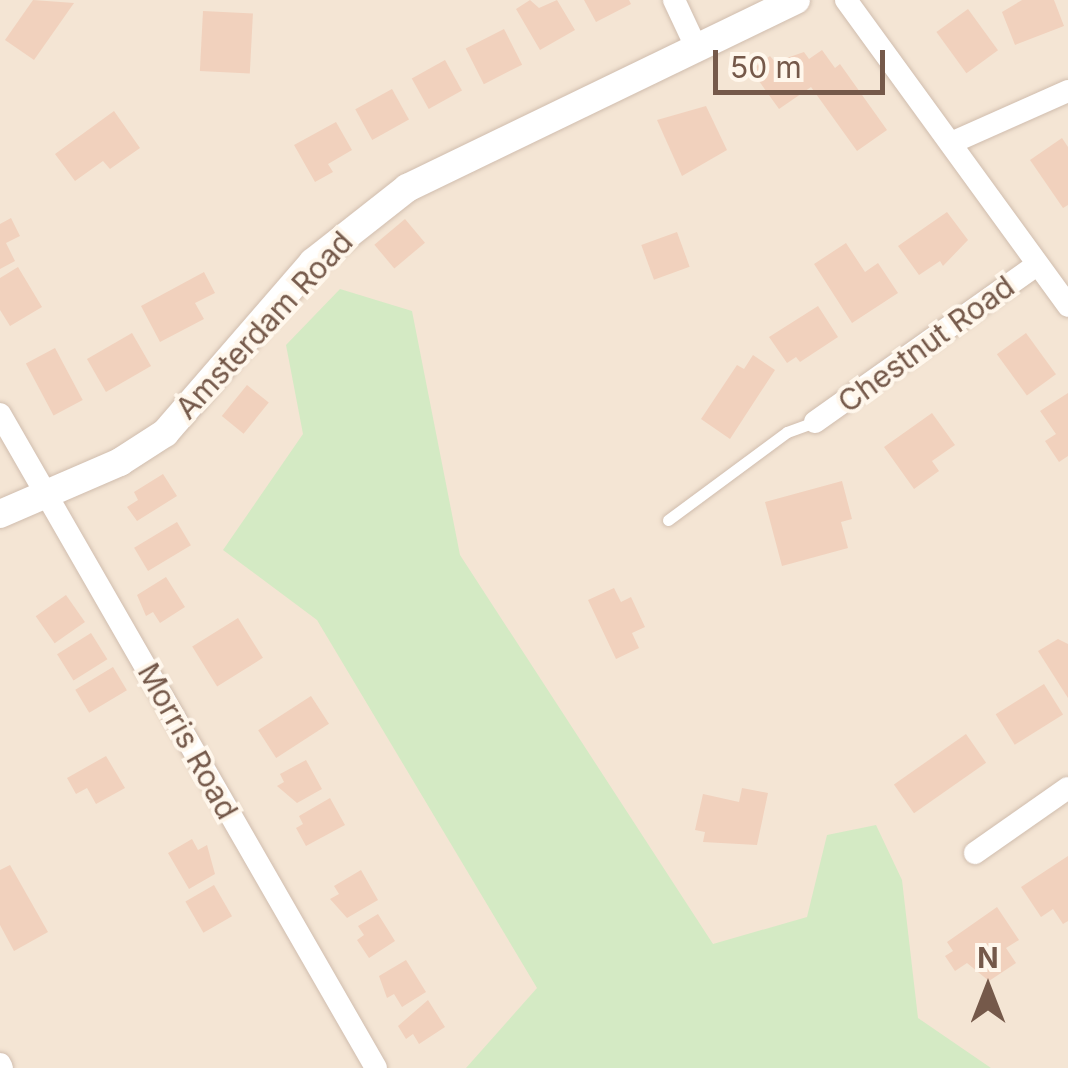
<!DOCTYPE html>
<html>
<head>
<meta charset="utf-8">
<style>
  body { margin:0 }
  #map { position:relative; width:1068px; height:1068px; overflow:hidden; background:#fcf3e5; font-family:Inter,sans-serif }
  div>[style] { position:absolute }
  .residential>* { inset:0; background:#f4e5d4; transform-origin:0 0 }
  .green>* { inset:0; background:#d4eac4 }
  .building>* { inset:0; background:#f1d1bd; transform-origin:0 0 }
  .roads { filter:drop-shadow(0 0 2px #d0bdae) drop-shadow(0 0 2px #d0bdae) }
  .service>* { height:11px; margin:-5.5px; padding:0 5.5px; transform-origin:5.5px; border-radius:5.5px; background:#fff }
  .minor>* { height:22px; margin:-11px; padding:0 11px; transform-origin:11px; border-radius:11px; background:#fff }
  .tertiary>* { height:28px; margin:-14px; padding:0 14px; transform-origin:14px; border-radius:14px; background:#fff }
  span { translate:-50% -50%; white-space:nowrap; text-align:center; line-height:1.15; -webkit-text-stroke:8px #fff7ec; paint-order:stroke }
  .street-label { font-size:30px; color:#75594a }
  .north { position:absolute; left:938px; top:938px; width:100px; height:100px; -webkit-text-stroke:8px #fff7ec; paint-order:stroke; rotate:0deg; font-size:28px; font-weight:700; line-height:40px; text-align:center; color:#75594a }
  .north::after { content:''; display:block; margin:auto; width:35px; height:45px; background:#75594a; clip-path:polygon(50% 0,100% 100%,50% 72%,0 100%) }
  .scale { position:absolute; left:713px; top:50px; width:172px; height:45px; box-sizing:border-box; border:5px solid #75594a; border-top:0; padding-left:12px; font-size:30px; line-height:35px; white-space:nowrap; color:#75594a; -webkit-text-stroke:8px #fff7ec; paint-order:stroke }
</style>
</head>
<body>
<div id="map">
  <div class="residential">
    <i style="left:0;top:0;width:1068px;height:1068px"></i>
  </div>
  <div class="green">
    <i style="clip-path:polygon(340px 289px,412px 311px,460px 555px,713px 944px,807px 917px,827px 835px,876px 825px,902px 880px,918px 1018px,991px 1068px,466px 1068px,537px 988px,317px 620px,223px 550px,303px 434px,286px 345px)"></i>
  </div>
  <div class="building">
    <i style="clip-path:polygon(33px 0,74px 3px,34px 60px,5px 40px)"></i>
    <i style="clip-path:polygon(530px 0,539px 8px,557px 0,575px 30px,540px 50px,516px 9px)"></i>
    <i style="clip-path:polygon(584px 0,629px 0,631px 4px,596px 22px)"></i>
    <i style="clip-path:polygon(1022px 0,1054px 0,1064px 26px,1015px 45px,1002px 12px)"></i>
    <i style="left:968px;top:9px;width:51px;height:39px;rotate:54deg"></i>
    <i style="left:203px;top:11px;width:50px;height:60px;rotate:3deg"></i>
    <i style="left:504px;top:29px;width:40px;height:43px;rotate:63deg"></i>
    <i style="clip-path:polygon(822px 50px,835px 68px,840px 64px,887px 130px,857px 151px,811px 87px,779px 109px,751px 70px,770px 56px,775px 62px,804px 52px,809px 59px)"></i>
    <i style="left:445px;top:60px;width:35px;height:38px;rotate:61deg"></i>
    <i style="left:392px;top:89px;width:35px;height:42px;rotate:61deg"></i>
    <i style="clip-path:polygon(706px 106px,727px 150px,682px 176px,657px 120px)"></i>
    <i style="clip-path:polygon(114px 111px,140px 148px,110px 169px,103px 161px,75px 181px,55px 154px)"></i>
    <i style="clip-path:polygon(336px 122px,352px 150px,328px 164px,333px 172px,315px 182px,294px 145px)"></i>
    <i style="clip-path:polygon(1062px 138px,1068px 147px,1068px 205px,1063px 208px,1030px 160px)"></i>
    <i style="clip-path:polygon(947px 212px,968px 240px,943px 266px,940px 261px,919px 275px,898px 246px)"></i>
    <i style="clip-path:polygon(11px 218px,20px 236px,6px 243px,15px 261px,0 269px,0 224px)"></i>
    <i style="left:405px;top:219px;width:31px;height:40px;rotate:50deg"></i>
    <i style="left:677px;top:232px;width:37px;height:38px;rotate:70deg"></i>
    <i style="clip-path:polygon(846px 243px,865px 272px,878px 263px,898px 293px,852px 323px,814px 264px)"></i>
    <i style="clip-path:polygon(18px 267px,42px 307px,10px 326px,0 310px,0 278px)"></i>
    <i style="clip-path:polygon(204px 272px,215px 293px,195px 303px,204px 319px,160px 342px,141px 306px)"></i>
    <i style="clip-path:polygon(818px 306px,838px 337px,800px 362px,796px 357px,787px 363px,769px 337px)"></i>
    <i style="left:132px;top:333px;width:38px;height:52px;rotate:60deg"></i>
    <i style="left:1026px;top:333px;width:51px;height:36px;rotate:54deg"></i>
    <i style="left:55px;top:348px;width:59px;height:33px;rotate:62deg"></i>
    <i style="clip-path:polygon(753px 355px,775px 370px,730px 439px,701px 419px,737px 365px,744px 369px)"></i>
    <i style="left:247px;top:385px;width:28px;height:40px;rotate:39deg"></i>
    <i style="clip-path:polygon(1068px 393px,1068px 456px,1059px 462px,1045px 441px,1056px 434px,1040px 411px)"></i>
    <i style="clip-path:polygon(932px 413px,955px 445px,932px 461px,939px 471px,914px 489px,884px 447px)"></i>
    <i style="clip-path:polygon(163px 474px,177px 496px,137px 521px,127px 507px,138px 500px,134px 492px)"></i>
    <i style="clip-path:polygon(842px 481px,852px 519px,841px 522px,848px 548px,782px 566px,765px 502px)"></i>
    <i style="left:177px;top:522px;width:27px;height:50px;rotate:59deg"></i>
    <i style="clip-path:polygon(166px 577px,185px 607px,160px 623px,153px 612px,146px 616px,137px 595px)"></i>
    <i style="clip-path:polygon(614px 588px,621px 602px,631px 597px,645px 627px,632px 633px,639px 648px,616px 659px,588px 600px)"></i>
    <i style="left:66px;top:595px;width:33px;height:37px;rotate:55deg"></i>
    <i style="left:238px;top:618px;width:47px;height:54px;rotate:58deg"></i>
    <i style="left:91px;top:633px;width:31px;height:40px;rotate:58deg"></i>
    <i style="clip-path:polygon(1058px 639px,1068px 644px,1068px 698px,1038px 651px)"></i>
    <i style="left:113px;top:667px;width:27px;height:44px;rotate:59deg"></i>
    <i style="left:1044px;top:684px;width:36px;height:57px;rotate:58deg"></i>
    <i style="left:311px;top:696px;width:33px;height:63px;rotate:57deg"></i>
    <i style="left:966px;top:734px;width:35px;height:88px;rotate:55deg"></i>
    <i style="clip-path:polygon(106px 756px,125px 788px,96px 804px,87px 788px,76px 794px,67px 778px)"></i>
    <i style="clip-path:polygon(306px 760px,322px 789px,297px 803px,277px 786px,284px 782px,280px 774px)"></i>
    <i style="clip-path:polygon(742px 788px,768px 793px,757px 845px,703px 842px,705px 832px,695px 830px,703px 794px,739px 802px)"></i>
    <i style="clip-path:polygon(330px 798px,345px 825px,306px 846px,296px 828px,303px 824px,299px 816px)"></i>
    <i style="clip-path:polygon(192px 839px,198px 850px,207px 845px,215px 874px,189px 889px,168px 853px)"></i>
    <i style="clip-path:polygon(1068px 856px,1068px 921px,1063px 924px,1053px 909px,1041px 917px,1021px 887px)"></i>
    <i style="clip-path:polygon(10px 865px,48px 932px,14px 951px,0 925px,0 870px)"></i>
    <i style="clip-path:polygon(361px 870px,378px 900px,347px 918px,330px 899px,339px 894px,334px 886px)"></i>
    <i style="left:214px;top:885px;width:36px;height:33px;rotate:60deg"></i>
    <i style="clip-path:polygon(997px 907px,1019px 940px,1006px 948px,1016px 963px,989px 981px,967px 963px,955px 971px,945px 956px,953px 951px,947px 942px)"></i>
    <i style="clip-path:polygon(378px 914px,395px 941px,369px 958px,357px 940px,364px 935px,358px 926px)"></i>
    <i style="clip-path:polygon(406px 960px,426px 992px,402px 1007px,394px 994px,387px 998px,379px 976px)"></i>
    <i style="clip-path:polygon(428px 1000px,445px 1027px,419px 1044px,413px 1034px,406px 1039px,398px 1026px)"></i>
  </div>
  <div class="roads">
    <div class="service">
      <i style="left:668px;top:520px;width:148px;rotate:-36.5deg"></i>
      <i style="left:787px;top:432px;width:30px;rotate:-20deg"></i>
    </div>
    <div class="minor">
      <i style="left:674px;top:0;width:52px;rotate:64.9deg"></i>
      <i style="left:846px;top:0;width:378px;rotate:54deg"></i>
      <i style="left:951px;top:143px;width:128px;rotate:-24deg"></i>
      <i style="left:0;top:414px;width:754px;rotate:60.1deg"></i>
      <i style="left:815px;top:422px;width:272px;rotate:-35.3deg"></i>
      <i style="left:975px;top:853px;width:113px;rotate:-35deg"></i>
      <i style="left:0;top:1064px;width:4px;rotate:63deg"></i>
    </div>
    <div class="tertiary">
      <i style="left:0;top:514px;width:131px;rotate:-23.4deg"></i>
      <i style="left:120px;top:462px;width:54px;rotate:-32.8deg"></i>
      <i style="left:165px;top:433px;width:226px;rotate:-49.1deg"></i>
      <i style="left:313px;top:262px;width:120px;rotate:-38.2deg"></i>
      <i style="left:407px;top:188px;width:432px;rotate:-25.8deg"></i>
    </div>
  </div>
  <div class="street-label">
    <span style="left:264px;top:325px;rotate:-47deg">Amsterdam Road</span>
    <span style="left:926px;top:344px;rotate:-36deg">Chestnut Road</span>
    <span style="left:188px;top:741px;rotate:61deg">Morris Road</span>
  </div>
  <div class="north">N</div>
  <div class="scale">50 m</div>
</div>
</body>
</html>
